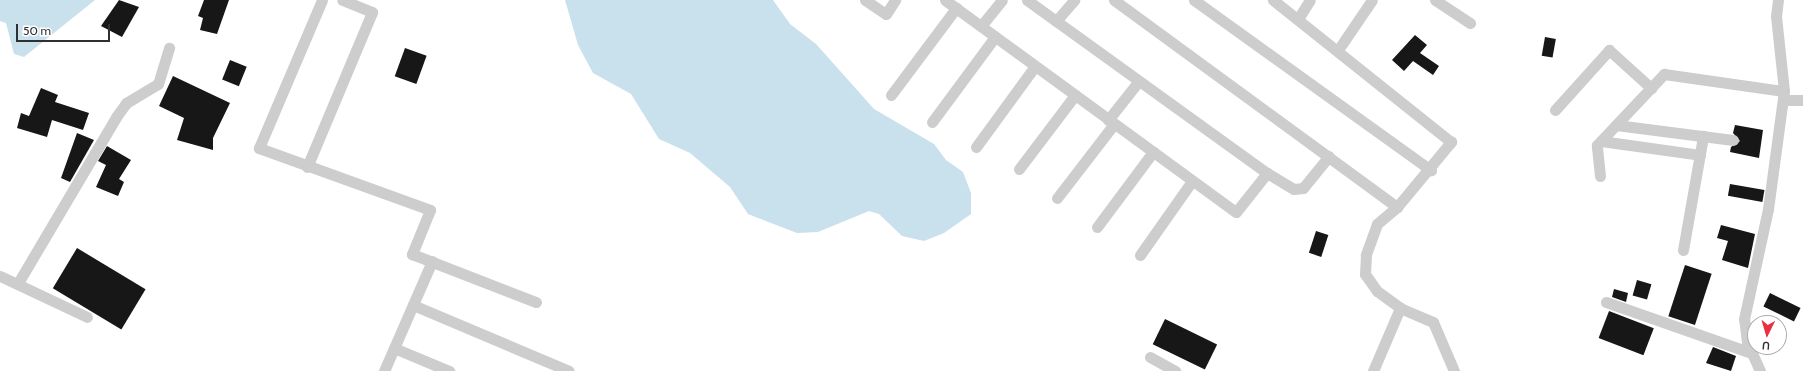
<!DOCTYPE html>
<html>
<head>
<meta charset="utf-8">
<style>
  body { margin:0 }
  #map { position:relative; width:1803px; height:371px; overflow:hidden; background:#fff; font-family:Cabin,sans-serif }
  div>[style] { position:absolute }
  .water>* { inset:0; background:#c9e0ed }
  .building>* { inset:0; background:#171717; transform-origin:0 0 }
  .street>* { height:11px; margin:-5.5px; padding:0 5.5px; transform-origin:5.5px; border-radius:5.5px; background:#cdcdcd }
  span { translate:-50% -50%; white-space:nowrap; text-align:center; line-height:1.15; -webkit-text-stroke:4px #fff; paint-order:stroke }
  .north { position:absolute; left:1747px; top:315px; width:40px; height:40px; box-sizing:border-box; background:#fff; border:1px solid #acacac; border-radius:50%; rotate:185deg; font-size:11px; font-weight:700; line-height:16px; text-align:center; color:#303030 }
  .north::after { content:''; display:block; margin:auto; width:14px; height:18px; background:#e92f40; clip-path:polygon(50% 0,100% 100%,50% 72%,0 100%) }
  .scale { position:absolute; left:16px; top:24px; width:94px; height:18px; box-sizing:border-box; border:2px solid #303030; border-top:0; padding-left:5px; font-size:12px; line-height:14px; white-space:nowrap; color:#303030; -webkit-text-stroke:3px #fff; paint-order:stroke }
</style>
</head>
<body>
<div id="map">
  <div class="water">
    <i style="clip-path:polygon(0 0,95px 0,24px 57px,14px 54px,6px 23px,0 21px)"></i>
    <i style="clip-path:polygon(565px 0,773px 0,790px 24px,816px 44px,874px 109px,934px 144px,946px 160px,963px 172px,971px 193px,971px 214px,944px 233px,924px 241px,902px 236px,879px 214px,869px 211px,818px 232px,797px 233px,748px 214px,730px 187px,690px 153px,659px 139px,631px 94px,593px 73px,578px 45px)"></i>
  </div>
  <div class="building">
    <i style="clip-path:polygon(119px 0,139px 7px,122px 37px,101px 26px)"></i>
    <i style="clip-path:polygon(204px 0,229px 0,217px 34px,200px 30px,203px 18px,198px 16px)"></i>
    <i style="clip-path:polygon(1415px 35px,1427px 45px,1420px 53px,1439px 66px,1433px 75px,1413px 61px,1404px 71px,1392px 60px)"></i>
    <i style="left:1545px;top:37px;width:11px;height:19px;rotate:10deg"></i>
    <i style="left:405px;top:48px;width:23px;height:30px;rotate:20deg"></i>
    <i style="left:230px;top:60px;width:18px;height:21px;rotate:22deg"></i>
    <i style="clip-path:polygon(173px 76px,230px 103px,213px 138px,213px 150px,177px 140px,184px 118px,159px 106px)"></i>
    <i style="clip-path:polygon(41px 88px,58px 95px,55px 102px,89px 113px,83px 130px,52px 120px,47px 137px,17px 128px,21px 113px,29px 116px)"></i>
    <i style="clip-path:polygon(1735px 125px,1763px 130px,1759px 158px,1730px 152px,1731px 147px,1740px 141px,1733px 133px)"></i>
    <i style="clip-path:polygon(77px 133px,94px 140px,70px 182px,61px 178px)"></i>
    <i style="clip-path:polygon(107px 146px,131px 160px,119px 179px,124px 182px,118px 196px,96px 187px,106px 165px,98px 161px)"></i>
    <i style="left:1730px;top:184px;width:35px;height:12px;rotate:10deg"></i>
    <i style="clip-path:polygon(1721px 225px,1755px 234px,1748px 268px,1722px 260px,1728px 241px,1717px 238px)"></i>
    <i style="left:1316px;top:231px;width:13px;height:23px;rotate:18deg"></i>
    <i style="left:77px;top:248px;width:80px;height:47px;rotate:31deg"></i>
    <i style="left:1685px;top:265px;width:28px;height:54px;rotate:18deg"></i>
    <i style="left:1637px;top:280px;width:15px;height:16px;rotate:16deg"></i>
    <i style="clip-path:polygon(1614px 289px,1628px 293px,1626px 302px,1612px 297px)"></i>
    <i style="left:1770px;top:293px;width:34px;height:15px;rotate:26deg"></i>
    <i style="left:1609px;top:311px;width:48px;height:29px;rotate:21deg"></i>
    <i style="left:1165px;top:319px;width:58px;height:28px;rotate:26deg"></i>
    <i style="clip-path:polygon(1713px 347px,1736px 356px,1731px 371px,1706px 363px)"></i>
  </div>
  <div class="street">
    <i style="left:322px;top:0;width:161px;rotate:113.1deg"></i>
    <i style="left:259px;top:148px;width:182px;rotate:19.9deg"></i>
    <i style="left:430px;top:210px;width:48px;rotate:112.2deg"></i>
    <i style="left:412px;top:254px;width:133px;rotate:21.2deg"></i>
    <i style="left:865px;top:0;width:25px;rotate:34deg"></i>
    <i style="left:886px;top:14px;width:17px;rotate:-57deg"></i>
    <i style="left:945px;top:0;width:360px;rotate:36.1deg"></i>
    <i style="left:1236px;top:212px;width:50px;rotate:-51.5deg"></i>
    <i style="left:1027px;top:0;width:296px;rotate:35.8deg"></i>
    <i style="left:1267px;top:173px;width:31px;rotate:31deg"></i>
    <i style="left:1294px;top:189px;width:9px;rotate:-6deg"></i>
    <i style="left:1303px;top:188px;width:41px;rotate:-50.9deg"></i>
    <i style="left:1114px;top:0;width:351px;rotate:36.2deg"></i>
    <i style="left:1397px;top:207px;width:85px;rotate:-50.3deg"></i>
    <i style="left:1451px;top:142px;width:228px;rotate:-141.4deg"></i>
    <i style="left:1194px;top:0;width:292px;rotate:35.7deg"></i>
    <i style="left:1435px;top:0;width:42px;rotate:33.3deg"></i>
    <i style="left:1298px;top:19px;width:22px;rotate:-58deg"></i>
    <i style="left:1056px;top:21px;width:28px;rotate:-49deg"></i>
    <i style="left:981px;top:26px;width:33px;rotate:-51deg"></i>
    <i style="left:1338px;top:50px;width:60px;rotate:-55.8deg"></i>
    <i style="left:891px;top:95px;width:109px;rotate:-53.2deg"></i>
    <i style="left:1783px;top:100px;width:20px"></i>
    <i style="left:1555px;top:110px;width:81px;rotate:-48deg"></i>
    <i style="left:1609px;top:50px;width:57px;rotate:42.1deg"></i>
    <i style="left:1108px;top:120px;width:48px;rotate:-51.7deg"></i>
    <i style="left:932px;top:122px;width:106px;rotate:-53.5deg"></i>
    <i style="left:1616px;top:125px;width:118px;rotate:7.3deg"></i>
    <i style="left:1601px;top:141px;width:100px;rotate:8deg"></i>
    <i style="left:976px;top:147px;width:100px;rotate:-53.9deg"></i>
    <i style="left:307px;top:167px;width:168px;rotate:-67.2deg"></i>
    <i style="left:372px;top:12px;width:32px;rotate:-158deg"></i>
    <i style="left:1019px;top:169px;width:93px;rotate:-52.9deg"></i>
    <i style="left:1600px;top:176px;width:31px;rotate:-96deg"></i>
    <i style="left:1597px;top:145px;width:98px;rotate:-46.7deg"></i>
    <i style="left:1664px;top:74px;width:121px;rotate:8.1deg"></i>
    <i style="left:1057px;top:198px;width:93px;rotate:-52.4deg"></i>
    <i style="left:1397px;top:207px;width:26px;rotate:140deg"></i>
    <i style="left:1377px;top:224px;width:33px;rotate:110deg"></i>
    <i style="left:1366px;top:255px;width:19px;rotate:93deg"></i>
    <i style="left:1365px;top:274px;width:21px;rotate:55deg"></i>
    <i style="left:1377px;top:291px;width:29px;rotate:36deg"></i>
    <i style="left:1400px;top:308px;width:36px;rotate:23deg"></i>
    <i style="left:1433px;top:322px;width:53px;rotate:66.8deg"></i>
    <i style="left:1097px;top:227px;width:94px;rotate:-53.3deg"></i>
    <i style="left:1683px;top:250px;width:116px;rotate:-80deg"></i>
    <i style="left:1140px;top:255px;width:90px;rotate:-54.9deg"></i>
    <i style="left:0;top:276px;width:96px;rotate:25.2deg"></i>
    <i style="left:18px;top:283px;width:193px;rotate:-59.4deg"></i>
    <i style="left:116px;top:117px;width:17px;rotate:-54deg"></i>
    <i style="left:126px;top:103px;width:37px;rotate:-31deg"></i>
    <i style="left:158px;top:84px;width:38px;rotate:-73deg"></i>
    <i style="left:1606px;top:302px;width:155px;rotate:19.3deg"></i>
    <i style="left:413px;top:305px;width:169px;rotate:22.9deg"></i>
    <i style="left:394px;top:348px;width:60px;rotate:22.7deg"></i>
    <i style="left:1150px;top:357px;width:29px;rotate:29deg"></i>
    <i style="left:384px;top:371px;width:120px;rotate:-66.4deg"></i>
    <i style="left:1373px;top:371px;width:69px;rotate:-66.8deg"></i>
    <i style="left:1760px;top:371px;width:32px;rotate:-114deg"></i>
    <i style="left:1747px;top:342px;width:23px;rotate:-97deg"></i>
    <i style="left:1744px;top:319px;width:113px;rotate:-77.7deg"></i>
    <i style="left:1768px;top:209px;width:119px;rotate:-82.3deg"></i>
    <i style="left:1784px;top:91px;width:75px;rotate:-96.1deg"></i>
    <i style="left:1776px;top:16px;width:16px;rotate:-83deg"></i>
  </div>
  <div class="north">U</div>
  <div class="scale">50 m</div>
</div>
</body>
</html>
